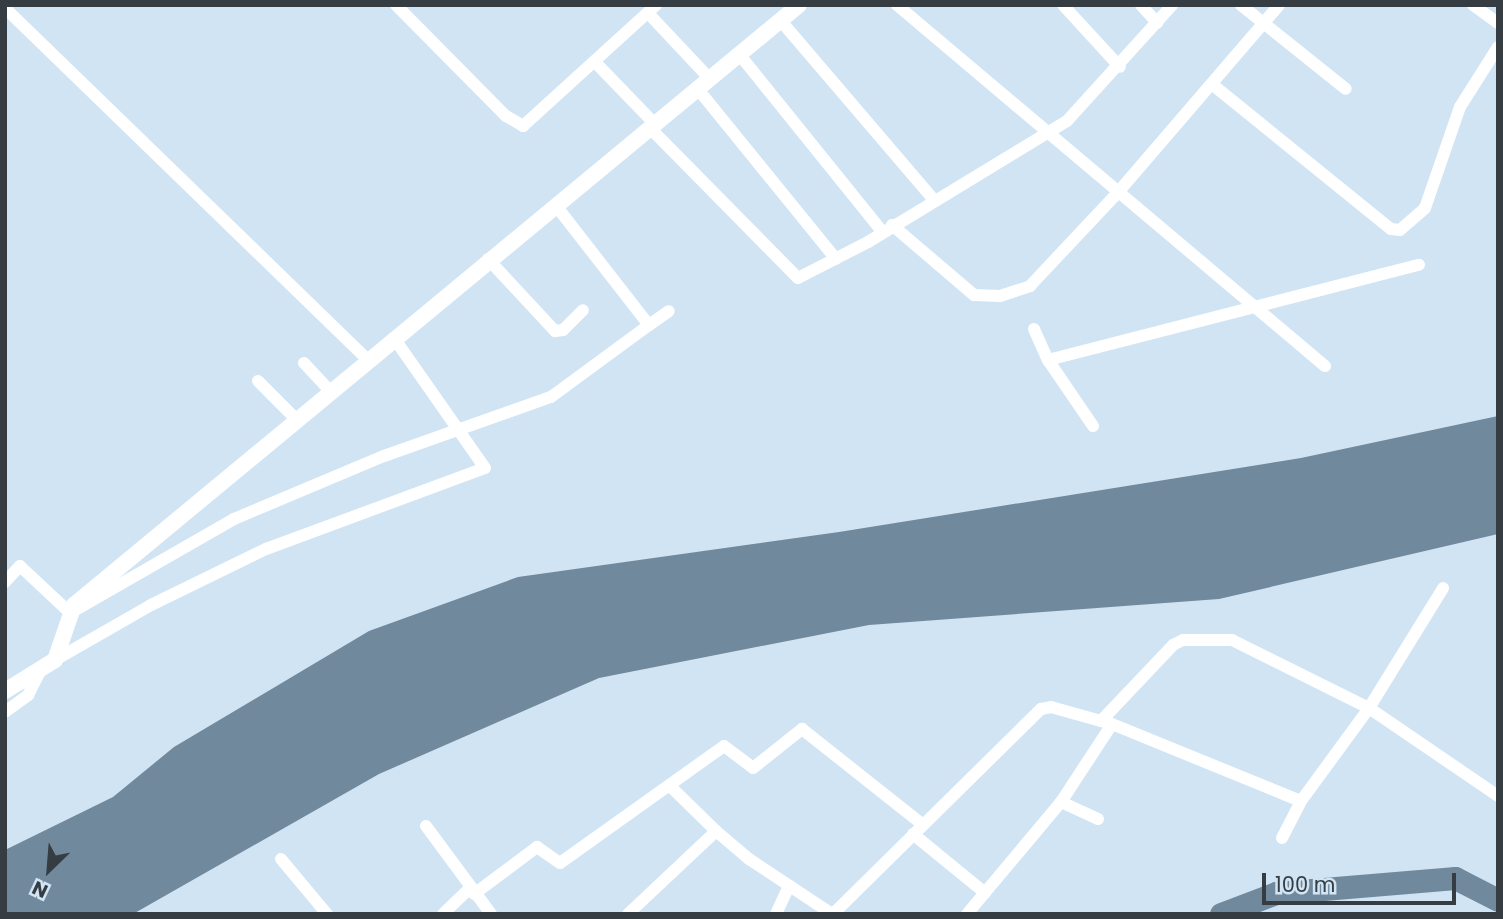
<!DOCTYPE html>
<html>
<head>
<meta charset="utf-8">
<style>
  body { margin:0 }
  #map { position:relative; width:1503px; height:919px; overflow:hidden; background:#d0e4f4; font-family:Poppins,sans-serif }
  div>[style] { position:absolute }
  .water>* { inset:0; background:#70899d }
  .river>* { height:23px; margin:-11.5px; padding:0 11.5px; transform-origin:11.5px; border-radius:11.5px; background:#70899d }
  .minor>* { height:12px; margin:-6px; padding:0 6px; transform-origin:6px; border-radius:6px; background:#fff }
  .tertiary>* { height:16px; margin:-8px; padding:0 8px; transform-origin:8px; border-radius:8px; background:#fff }
  span { translate:-50% -50%; white-space:nowrap; text-align:center; line-height:1.15; -webkit-text-stroke:5px #d0e4f4; paint-order:stroke }
  .frame { position:absolute; inset:0; border:7px solid #353d43; pointer-events:none }
  .north { position:absolute; left:14px; top:835px; width:70px; height:70px; -webkit-text-stroke:5px #d0e4f4; paint-order:stroke; rotate:205deg; font-size:19px; font-weight:700; line-height:28px; text-align:center; color:#353d43 }
  .north::after { content:''; display:block; margin:auto; width:24px; height:32px; background:#353d43; clip-path:polygon(50% 0,100% 100%,50% 72%,0 100%) }
  .scale { position:absolute; left:1262px; top:873px; width:194px; height:32px; box-sizing:border-box; border:4px solid #353d43; border-top:0; padding-left:9px; font-size:21px; line-height:24px; white-space:nowrap; color:#353d43; -webkit-text-stroke:5px #d0e4f4; paint-order:stroke }
</style>
</head>
<body>
<div id="map">
  <div class="water">
    <i style="clip-path:polygon(1498px 416px,1498px 534px,1219px 599px,869px 625px,599px 678px,379px 774px,133px 914px,5px 914px,5px 850px,113px 797px,174px 747px,369px 631px,518px 577px,839px 532px,1301px 458px)"></i>
  </div>
  <div class="river">
    <i style="left:1221px;top:914px;width:59px;rotate:-20.9deg"></i>
    <i style="left:1276px;top:893px;width:180px;rotate:-4.8deg"></i>
    <i style="left:1455px;top:878px;width:48px;rotate:27.1deg"></i>
  </div>
  <div class="minor">
    <i style="left:396px;top:5px;width:156px;rotate:45.3deg"></i>
    <i style="left:506px;top:116px;width:20px;rotate:30deg"></i>
    <i style="left:523px;top:126px;width:180px;rotate:-42.3deg"></i>
    <i style="left:897px;top:5px;width:560px;rotate:40.15deg"></i>
    <i style="left:1063px;top:5px;width:84px;rotate:47.4deg"></i>
    <i style="left:1141px;top:5px;width:24px;rotate:48deg"></i>
    <i style="left:1241px;top:5px;width:134px;rotate:38.7deg"></i>
    <i style="left:1473px;top:5px;width:31px;rotate:36deg"></i>
    <i style="left:5px;top:8px;width:506px;rotate:44.12deg"></i>
    <i style="left:648px;top:13px;width:89px;rotate:46.8deg"></i>
    <i style="left:781px;top:21px;width:237px;rotate:49.5deg"></i>
    <i style="left:739px;top:54px;width:228px;rotate:51.1deg"></i>
    <i style="left:595px;top:62px;width:85px;rotate:46deg"></i>
    <i style="left:1213px;top:85px;width:229px;rotate:39deg"></i>
    <i style="left:1391px;top:229px;width:9px;rotate:6deg"></i>
    <i style="left:1400px;top:230px;width:33px;rotate:-41deg"></i>
    <i style="left:1425px;top:208px;width:107px;rotate:-70.9deg"></i>
    <i style="left:1460px;top:107px;width:71px;rotate:-57.7deg"></i>
    <i style="left:697px;top:88px;width:220px;rotate:50.9deg"></i>
    <i style="left:649px;top:127px;width:212px;rotate:45.4deg"></i>
    <i style="left:798px;top:278px;width:79px;rotate:-27.2deg"></i>
    <i style="left:868px;top:242px;width:233px;rotate:-31.3deg"></i>
    <i style="left:1067px;top:121px;width:156px;rotate:-47.8deg"></i>
    <i style="left:557px;top:207px;width:150px;rotate:52.1deg"></i>
    <i style="left:649px;top:325px;width:24px;rotate:-35deg"></i>
    <i style="left:892px;top:225px;width:108px;rotate:40.5deg"></i>
    <i style="left:974px;top:295px;width:26px;rotate:2deg"></i>
    <i style="left:1000px;top:296px;width:32px;rotate:-18deg"></i>
    <i style="left:1030px;top:286px;width:132px;rotate:-46.8deg"></i>
    <i style="left:1120px;top:190px;width:244px;rotate:-49.3deg"></i>
    <i style="left:488px;top:259px;width:98px;rotate:47.1deg"></i>
    <i style="left:555px;top:331px;width:8px;rotate:-7deg"></i>
    <i style="left:563px;top:330px;width:28px;rotate:-45deg"></i>
    <i style="left:1034px;top:329px;width:34px;rotate:66deg"></i>
    <i style="left:1048px;top:360px;width:383px;rotate:-14.4deg"></i>
    <i style="left:1048px;top:360px;width:80px;rotate:55.7deg"></i>
    <i style="left:304px;top:363px;width:40px;rotate:47deg"></i>
    <i style="left:258px;top:381px;width:55px;rotate:45deg"></i>
    <i style="left:5px;top:582px;width:22px;rotate:-47deg"></i>
    <i style="left:20px;top:566px;width:69px;rotate:43.2deg"></i>
    <i style="left:70px;top:613px;width:189px;rotate:-29.8deg"></i>
    <i style="left:234px;top:519px;width:163px;rotate:-22.8deg"></i>
    <i style="left:384px;top:456px;width:177px;rotate:-19.5deg"></i>
    <i style="left:551px;top:397px;width:122px;rotate:-36.3deg"></i>
    <i style="left:55px;top:660px;width:111px;rotate:-29.8deg"></i>
    <i style="left:151px;top:605px;width:128px;rotate:-26deg"></i>
    <i style="left:266px;top:549px;width:233px;rotate:-20.3deg"></i>
    <i style="left:485px;top:468px;width:159px;rotate:-125deg"></i>
    <i style="left:5px;top:712px;width:29px;rotate:-36deg"></i>
    <i style="left:28px;top:695px;width:29px;rotate:-63deg"></i>
    <i style="left:1101px;top:721px;width:105px;rotate:-46.5deg"></i>
    <i style="left:1173px;top:645px;width:11px;rotate:-27deg"></i>
    <i style="left:1183px;top:640px;width:49px"></i>
    <i style="left:1232px;top:640px;width:153px;rotate:26.4deg"></i>
    <i style="left:1369px;top:708px;width:156px;rotate:34.3deg"></i>
    <i style="left:671px;top:787px;width:63px;rotate:44.4deg"></i>
    <i style="left:1098px;top:819px;width:41px;rotate:-155.3deg"></i>
    <i style="left:1061px;top:802px;width:93px;rotate:-56.8deg"></i>
    <i style="left:426px;top:826px;width:109px;rotate:53.5deg"></i>
    <i style="left:913px;top:834px;width:93px;rotate:39.3deg"></i>
    <i style="left:1282px;top:838px;width:42px;rotate:-62.8deg"></i>
    <i style="left:281px;top:859px;width:72px;rotate:50.1deg"></i>
    <i style="left:474px;top:894px;width:79px;rotate:-36.7deg"></i>
    <i style="left:537px;top:847px;width:28px;rotate:35deg"></i>
    <i style="left:560px;top:863px;width:201px;rotate:-35.5deg"></i>
    <i style="left:724px;top:746px;width:36px;rotate:37deg"></i>
    <i style="left:753px;top:768px;width:63px;rotate:-38.5deg"></i>
    <i style="left:802px;top:729px;width:153px;rotate:38.4deg"></i>
    <i style="left:443px;top:914px;width:36px;rotate:-44deg"></i>
    <i style="left:628px;top:914px;width:121px;rotate:-43.3deg"></i>
    <i style="left:716px;top:831px;width:43px;rotate:40.3deg"></i>
    <i style="left:749px;top:859px;width:100px;rotate:33.5deg"></i>
    <i style="left:776px;top:914px;width:31px;rotate:-65deg"></i>
    <i style="left:833px;top:914px;width:292px;rotate:-44.6deg"></i>
    <i style="left:1041px;top:709px;width:10px;rotate:-11deg"></i>
    <i style="left:1051px;top:707px;width:63px;rotate:15.6deg"></i>
    <i style="left:1112px;top:724px;width:204px;rotate:22.2deg"></i>
    <i style="left:1301px;top:801px;width:115px;rotate:-53.8deg"></i>
    <i style="left:1369px;top:708px;width:141px;rotate:-58.3deg"></i>
    <i style="left:967px;top:914px;width:146px;rotate:-50deg"></i>
  </div>
  <div class="tertiary">
    <i style="left:5px;top:691px;width:59px;rotate:-31.8deg"></i>
    <i style="left:55px;top:660px;width:58px;rotate:-70.9deg"></i>
    <i style="left:74px;top:605px;width:941px;rotate:-39.61deg"></i>
  </div>
  <div class="frame"></div>
  <div class="north">N</div>
  <div class="scale">100 m</div>
</div>
</body>
</html>
